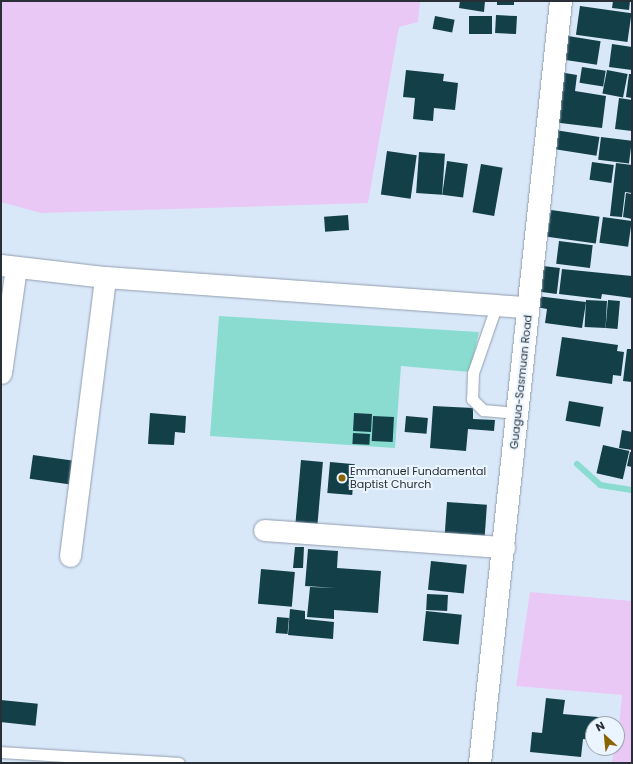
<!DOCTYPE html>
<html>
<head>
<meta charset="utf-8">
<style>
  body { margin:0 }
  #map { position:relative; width:633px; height:764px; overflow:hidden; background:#d9e8f9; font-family:Poppins,sans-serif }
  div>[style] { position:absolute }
  .green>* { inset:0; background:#eac8f5 }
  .water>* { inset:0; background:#89dccf }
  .stream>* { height:6px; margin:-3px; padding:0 3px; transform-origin:3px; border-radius:3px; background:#89dccf }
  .building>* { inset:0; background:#133f49; transform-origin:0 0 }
  .roads { filter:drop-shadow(0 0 1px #909eae) drop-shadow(0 0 1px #909eae) }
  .service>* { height:11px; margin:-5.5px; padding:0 5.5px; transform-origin:5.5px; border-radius:5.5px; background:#fff }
  .minor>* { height:21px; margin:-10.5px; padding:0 10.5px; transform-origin:10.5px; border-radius:10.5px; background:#fff }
  .secondary>* { height:22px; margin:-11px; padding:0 11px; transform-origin:11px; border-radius:11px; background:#fff }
  .dots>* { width:11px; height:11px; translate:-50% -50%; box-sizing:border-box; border:2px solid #ebf5ff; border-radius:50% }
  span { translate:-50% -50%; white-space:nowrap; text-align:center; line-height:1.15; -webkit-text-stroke:4px #ebf5ff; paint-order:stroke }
  .street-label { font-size:11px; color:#292f36 }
  .poi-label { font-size:11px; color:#292f36 }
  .left { translate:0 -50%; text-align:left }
  .frame { position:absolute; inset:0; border:2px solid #292f36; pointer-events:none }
  .north { position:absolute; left:585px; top:716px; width:40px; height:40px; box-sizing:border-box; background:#ebf5ff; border:1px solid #9da6af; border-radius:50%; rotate:333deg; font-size:11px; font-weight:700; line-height:16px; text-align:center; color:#292f36 }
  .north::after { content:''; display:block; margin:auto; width:14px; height:18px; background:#8a6403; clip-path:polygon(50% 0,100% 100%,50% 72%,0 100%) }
</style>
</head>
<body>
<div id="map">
  <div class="green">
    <i style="clip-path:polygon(1px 1px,420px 1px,418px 22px,399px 27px,368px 203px,41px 213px,1px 202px)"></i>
    <i style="clip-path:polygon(530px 592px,632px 601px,632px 763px,612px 763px,614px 748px,617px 748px,622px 695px,516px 686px)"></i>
  </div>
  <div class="water">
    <i style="clip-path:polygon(219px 316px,479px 332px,470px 372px,401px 366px,395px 448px,210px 436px)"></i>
  </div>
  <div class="stream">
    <i style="left:577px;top:464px;width:31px;rotate:42deg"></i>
    <i style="left:600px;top:485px;width:32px;rotate:9deg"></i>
  </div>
  <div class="building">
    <i style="clip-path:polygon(460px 1px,485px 1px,484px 12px,459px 8px)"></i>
    <i style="left:497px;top:1px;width:17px;height:4px"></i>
    <i style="clip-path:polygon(613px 1px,630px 1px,629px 10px,612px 8px)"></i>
    <i style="left:580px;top:6px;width:52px;height:29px;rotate:8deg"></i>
    <i style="left:496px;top:15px;width:21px;height:18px;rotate:3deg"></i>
    <i style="left:435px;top:16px;width:20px;height:13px;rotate:11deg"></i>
    <i style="left:469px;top:16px;width:23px;height:18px"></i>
    <i style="left:568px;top:36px;width:33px;height:24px;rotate:9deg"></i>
    <i style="clip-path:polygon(612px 44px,632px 47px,632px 70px,609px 67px)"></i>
    <i style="left:582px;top:67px;width:24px;height:16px;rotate:9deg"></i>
    <i style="clip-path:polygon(406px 70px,444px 74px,443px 81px,458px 83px,455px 110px,434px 108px,433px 121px,413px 119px,415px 98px,403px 97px)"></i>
    <i style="left:607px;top:70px;width:21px;height:24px;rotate:11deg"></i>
    <i style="clip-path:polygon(559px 72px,577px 75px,575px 91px,606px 96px,602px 128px,552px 122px)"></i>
    <i style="clip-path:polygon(629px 74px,632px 74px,632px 98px,626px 97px)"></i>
    <i style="clip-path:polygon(619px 98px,632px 100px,632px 131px,615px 129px)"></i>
    <i style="left:555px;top:130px;width:45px;height:19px;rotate:9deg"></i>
    <i style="left:601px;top:137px;width:31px;height:23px;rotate:7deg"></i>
    <i style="left:387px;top:151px;width:30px;height:44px;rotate:8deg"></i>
    <i style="left:419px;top:152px;width:26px;height:41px;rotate:4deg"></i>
    <i style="left:447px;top:161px;width:21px;height:34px;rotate:8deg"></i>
    <i style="left:592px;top:162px;width:22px;height:18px;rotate:8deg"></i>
    <i style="clip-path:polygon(616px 163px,632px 165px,632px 193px,625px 192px,622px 217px,610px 216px)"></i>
    <i style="left:481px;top:164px;width:22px;height:49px;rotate:10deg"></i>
    <i style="clip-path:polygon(626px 193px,632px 194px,632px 219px,623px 217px)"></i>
    <i style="left:551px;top:210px;width:49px;height:27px;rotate:8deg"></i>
    <i style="left:348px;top:215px;width:15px;height:24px;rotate:86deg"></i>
    <i style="left:603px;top:217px;width:29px;height:26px;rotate:8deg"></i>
    <i style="left:559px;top:241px;width:34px;height:23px;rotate:7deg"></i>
    <i style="left:543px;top:266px;width:17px;height:26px;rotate:7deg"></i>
    <i style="clip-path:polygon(562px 269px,632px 276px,632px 298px,602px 294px,601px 299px,559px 294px)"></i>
    <i style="clip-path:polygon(537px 296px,586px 302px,582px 328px,545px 323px,547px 309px,536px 307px)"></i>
    <i style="left:586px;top:300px;width:21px;height:27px;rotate:3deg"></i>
    <i style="left:608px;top:300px;width:12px;height:28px;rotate:5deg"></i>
    <i style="clip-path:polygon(562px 337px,618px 345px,617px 351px,624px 352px,621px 376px,613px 375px,612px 384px,556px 376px)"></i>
    <i style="clip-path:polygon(627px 349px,632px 349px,632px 382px,623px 381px)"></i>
    <i style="left:569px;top:401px;width:35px;height:20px;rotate:10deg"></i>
    <i style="clip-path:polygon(433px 406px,473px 408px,473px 419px,495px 420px,494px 431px,468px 429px,466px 451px,430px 448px)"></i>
    <i style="clip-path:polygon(150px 413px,186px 416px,185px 433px,175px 432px,174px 445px,148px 444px)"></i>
    <i style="left:354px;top:413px;width:18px;height:18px;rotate:3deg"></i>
    <i style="left:373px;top:416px;width:21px;height:25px;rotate:3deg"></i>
    <i style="left:406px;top:416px;width:22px;height:16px;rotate:5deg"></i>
    <i style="clip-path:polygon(622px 430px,632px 432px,632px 450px,619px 448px)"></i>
    <i style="left:353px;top:433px;width:17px;height:11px;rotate:3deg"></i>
    <i style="left:603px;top:445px;width:27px;height:29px;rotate:13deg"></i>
    <i style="clip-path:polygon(630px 452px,632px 452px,632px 467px,627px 466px)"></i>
    <i style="left:33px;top:455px;width:43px;height:24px;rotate:8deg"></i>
    <i style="left:301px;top:460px;width:22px;height:71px;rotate:5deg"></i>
    <i style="left:330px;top:462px;width:25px;height:31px;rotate:5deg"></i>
    <i style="left:447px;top:502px;width:40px;height:31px;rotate:4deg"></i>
    <i style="clip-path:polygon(295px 547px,304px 547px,303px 568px,293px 568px)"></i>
    <i style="clip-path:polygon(308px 549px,338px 551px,337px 568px,381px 571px,378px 613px,334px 610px,334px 619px,307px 617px,310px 587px,336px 588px,305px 586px)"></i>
    <i style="left:431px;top:561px;width:36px;height:29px;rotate:6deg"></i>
    <i style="left:261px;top:569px;width:34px;height:35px;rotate:5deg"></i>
    <i style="left:427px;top:594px;width:21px;height:16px;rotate:3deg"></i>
    <i style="clip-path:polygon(290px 609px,305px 611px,305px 619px,334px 622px,333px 639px,288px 635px)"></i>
    <i style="left:426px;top:611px;width:36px;height:30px;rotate:6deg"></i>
    <i style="left:277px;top:617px;width:12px;height:16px;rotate:5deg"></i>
    <i style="clip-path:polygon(546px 698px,565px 700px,563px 714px,610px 718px,610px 724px,593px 724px,593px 740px,583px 739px,581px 757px,530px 752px,532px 732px,542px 733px)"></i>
    <i style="left:1px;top:700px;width:37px;height:22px;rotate:6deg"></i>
  </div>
  <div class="roads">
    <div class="service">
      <i style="left:497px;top:304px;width:73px;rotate:109.2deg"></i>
      <i style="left:473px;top:373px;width:26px;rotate:92deg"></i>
      <i style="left:472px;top:399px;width:16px;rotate:45deg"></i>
      <i style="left:483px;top:410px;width:34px;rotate:5deg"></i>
      <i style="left:1px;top:752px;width:178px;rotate:3.5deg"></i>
    </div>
    <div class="minor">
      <i style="left:1px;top:265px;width:105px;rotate:6.6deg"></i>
      <i style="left:105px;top:277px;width:424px;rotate:4.1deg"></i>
      <i style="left:1px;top:373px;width:107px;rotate:-81.9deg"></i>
      <i style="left:264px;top:530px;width:241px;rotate:4.1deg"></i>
      <i style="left:70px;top:556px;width:281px;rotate:-82.8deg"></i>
    </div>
    <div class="secondary">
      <i style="left:480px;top:763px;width:766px;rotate:-83.93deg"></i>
    </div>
  </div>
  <div class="dots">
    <i style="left:342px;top:478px;background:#8a6403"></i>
  </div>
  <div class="street-label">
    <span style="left:521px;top:382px;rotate:-84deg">Guagua-Sasmuan Road</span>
  </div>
  <div class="poi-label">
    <span class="left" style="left:350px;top:478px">Emmanuel Fundamental<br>Baptist Church</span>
  </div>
  <div class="frame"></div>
  <div class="north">N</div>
</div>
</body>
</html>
